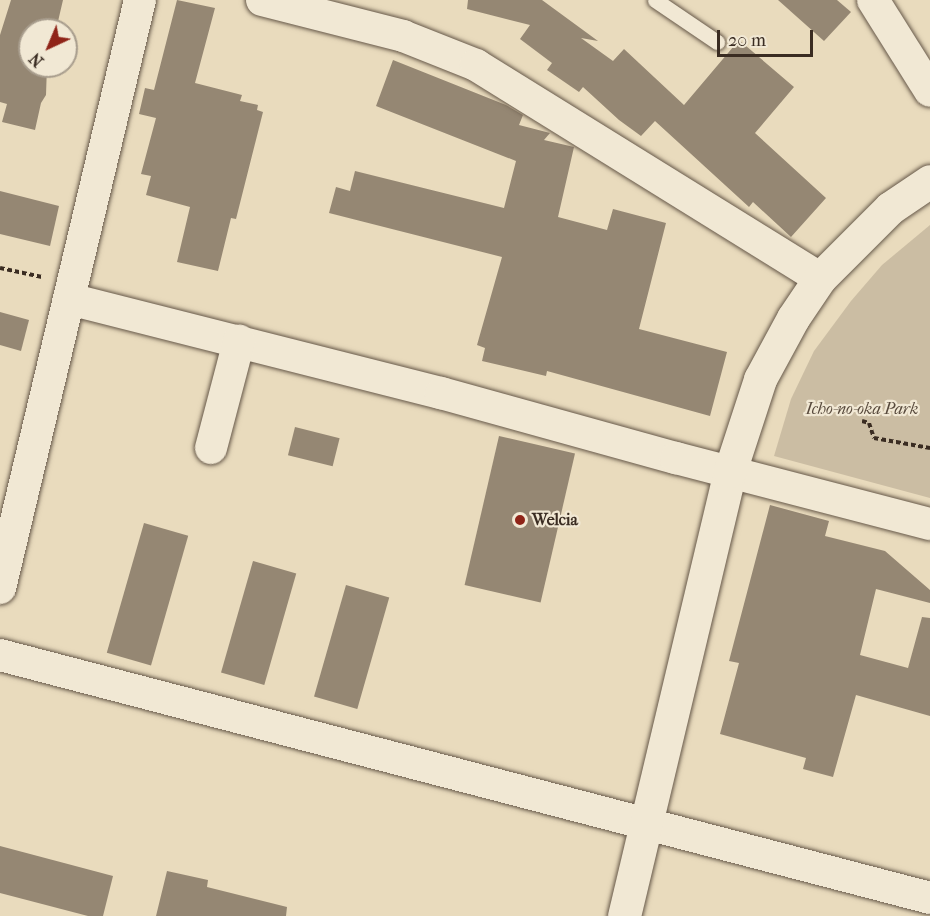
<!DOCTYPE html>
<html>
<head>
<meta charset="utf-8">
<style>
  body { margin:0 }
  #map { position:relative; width:930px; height:916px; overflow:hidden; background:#e9dbbd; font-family:"IM FELL French Canon",serif }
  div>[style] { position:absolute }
  .green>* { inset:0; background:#cbbda3 }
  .building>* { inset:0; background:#958773; transform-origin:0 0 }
  .path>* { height:4px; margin-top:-2px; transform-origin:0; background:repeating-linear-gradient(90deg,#3a2c22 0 4.5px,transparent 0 7.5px) }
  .roads { filter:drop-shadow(0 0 2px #665849) drop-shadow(0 0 2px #665849) }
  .lane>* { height:15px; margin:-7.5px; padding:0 7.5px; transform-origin:7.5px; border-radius:7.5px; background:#f1e8d4 }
  .street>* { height:32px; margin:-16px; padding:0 16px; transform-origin:16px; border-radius:16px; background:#f1e8d4 }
  .secondary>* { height:33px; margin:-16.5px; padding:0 16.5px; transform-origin:16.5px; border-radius:16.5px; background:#f1e8d4 }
  .dots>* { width:16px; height:16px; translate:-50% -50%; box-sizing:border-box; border:3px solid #f1e8d4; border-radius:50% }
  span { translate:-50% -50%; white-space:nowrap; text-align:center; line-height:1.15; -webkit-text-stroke:4.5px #f1e8d4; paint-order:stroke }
  .park-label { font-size:16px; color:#57493c; font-style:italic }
  .poi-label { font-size:16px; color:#3a2c22; font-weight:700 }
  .left { translate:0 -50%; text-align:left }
  .north { position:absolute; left:18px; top:18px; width:60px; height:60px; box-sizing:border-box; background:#f1e8d4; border:2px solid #a89d8d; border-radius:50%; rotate:224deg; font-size:16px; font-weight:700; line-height:24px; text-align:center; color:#3a2c22 }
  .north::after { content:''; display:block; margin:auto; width:21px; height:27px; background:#8f2418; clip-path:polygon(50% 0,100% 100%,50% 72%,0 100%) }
  .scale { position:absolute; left:717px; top:30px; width:96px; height:27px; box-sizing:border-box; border:3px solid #3a2c22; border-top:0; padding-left:8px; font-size:18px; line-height:21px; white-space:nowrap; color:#3a2c22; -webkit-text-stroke:4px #f1e8d4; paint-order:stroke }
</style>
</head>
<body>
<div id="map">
  <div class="green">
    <i style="clip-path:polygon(930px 225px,930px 498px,774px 456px,791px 399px,814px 351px,851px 301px,882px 265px)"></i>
  </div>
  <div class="building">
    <i style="clip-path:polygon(11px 0,63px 0,56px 30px,30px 30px,30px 66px,47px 66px,46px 95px,41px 103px,35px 130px,2px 122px,7px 104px,0 102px,0 35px)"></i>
    <i style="clip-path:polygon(177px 0,215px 8px,195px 83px,242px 95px,240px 101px,258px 105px,257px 110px,263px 112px,236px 219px,231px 218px,218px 271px,177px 262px,190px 207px,146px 195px,151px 176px,141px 174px,156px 118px,139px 114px,145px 88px,154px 90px)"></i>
    <i style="clip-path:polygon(468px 0,542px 0,598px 41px,581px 38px,613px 61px,624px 49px,684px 105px,739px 40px,794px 87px,755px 133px,826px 198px,791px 237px,753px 202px,749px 207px,655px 121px,641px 136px,619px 120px,583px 87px,579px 92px,547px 70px,552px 63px,520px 39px,530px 25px,467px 9px)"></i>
    <i style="clip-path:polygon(778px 0,837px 0,851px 12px,824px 41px)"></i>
    <i style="clip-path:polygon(393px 60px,506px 105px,523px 115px,519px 125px,550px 133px,544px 140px,574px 147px,558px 217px,607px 230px,613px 209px,666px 223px,639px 329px,727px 352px,710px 416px,547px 371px,546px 376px,482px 361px,485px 348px,477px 345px,502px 257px,329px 213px,336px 187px,350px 191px,355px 171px,504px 208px,516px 161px,376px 106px)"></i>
    <i style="clip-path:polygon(0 191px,59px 206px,50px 246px,0 234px)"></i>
    <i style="clip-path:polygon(0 312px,29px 320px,21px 351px,0 345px)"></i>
    <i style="left:295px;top:427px;width:46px;height:29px;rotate:14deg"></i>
    <i style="left:499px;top:436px;width:78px;height:153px;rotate:13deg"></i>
    <i style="clip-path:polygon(770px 505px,829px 521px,825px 536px,885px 551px,930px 590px,930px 603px,876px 589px,860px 655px,908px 668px,922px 617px,930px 618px,930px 716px,856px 695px,833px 777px,803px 769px,806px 758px,720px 734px,739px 663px,729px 661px)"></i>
    <i style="left:144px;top:523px;width:46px;height:135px;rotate:16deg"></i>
    <i style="left:253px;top:561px;width:45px;height:116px;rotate:16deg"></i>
    <i style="left:346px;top:585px;width:45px;height:116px;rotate:16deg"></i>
    <i style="clip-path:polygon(0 846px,113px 876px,103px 916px,88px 916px,0 893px)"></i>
    <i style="clip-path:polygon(167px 871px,208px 880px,207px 887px,287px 907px,286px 916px,156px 916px)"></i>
  </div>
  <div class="path">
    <i style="left:0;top:268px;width:43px;rotate:12.1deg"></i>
    <i style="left:862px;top:421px;width:7px;rotate:16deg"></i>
    <i style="left:869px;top:423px;width:16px;rotate:72deg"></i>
    <i style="left:874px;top:438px;width:57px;rotate:10.1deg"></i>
  </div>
  <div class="roads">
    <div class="lane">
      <i style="left:655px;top:0;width:75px;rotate:34.1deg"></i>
    </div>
    <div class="street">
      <i style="left:262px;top:0;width:146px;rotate:14.3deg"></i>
      <i style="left:403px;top:36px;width:79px;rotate:21.7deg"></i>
      <i style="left:476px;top:65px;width:405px;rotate:31.8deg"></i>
      <i style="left:873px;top:0;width:107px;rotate:57.9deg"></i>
      <i style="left:69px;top:299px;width:384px;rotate:14.2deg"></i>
      <i style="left:441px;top:393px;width:244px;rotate:15.5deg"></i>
      <i style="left:676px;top:458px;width:262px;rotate:14.6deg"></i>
      <i style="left:211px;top:448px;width:111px;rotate:-75.3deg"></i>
      <i style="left:0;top:588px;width:604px;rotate:-76.61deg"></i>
      <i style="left:0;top:655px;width:961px;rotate:14.64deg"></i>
    </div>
    <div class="secondary">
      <i style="left:624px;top:916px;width:457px;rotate:-76.6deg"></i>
      <i style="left:730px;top:471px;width:97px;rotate:-71.9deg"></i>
      <i style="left:760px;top:379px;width:69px;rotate:-61.6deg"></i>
      <i style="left:793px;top:318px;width:48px;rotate:-56deg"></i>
      <i style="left:820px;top:278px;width:99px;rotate:-45deg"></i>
      <i style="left:890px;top:208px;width:48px;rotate:-34deg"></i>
    </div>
  </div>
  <div class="dots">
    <i style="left:520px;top:520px;background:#8f2418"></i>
  </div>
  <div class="park-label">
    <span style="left:862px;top:409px">Icho-no-oka Park</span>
  </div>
  <div class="poi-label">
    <span class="left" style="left:532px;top:520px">Welcia</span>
  </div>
  <div class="north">N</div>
  <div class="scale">20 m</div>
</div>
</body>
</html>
